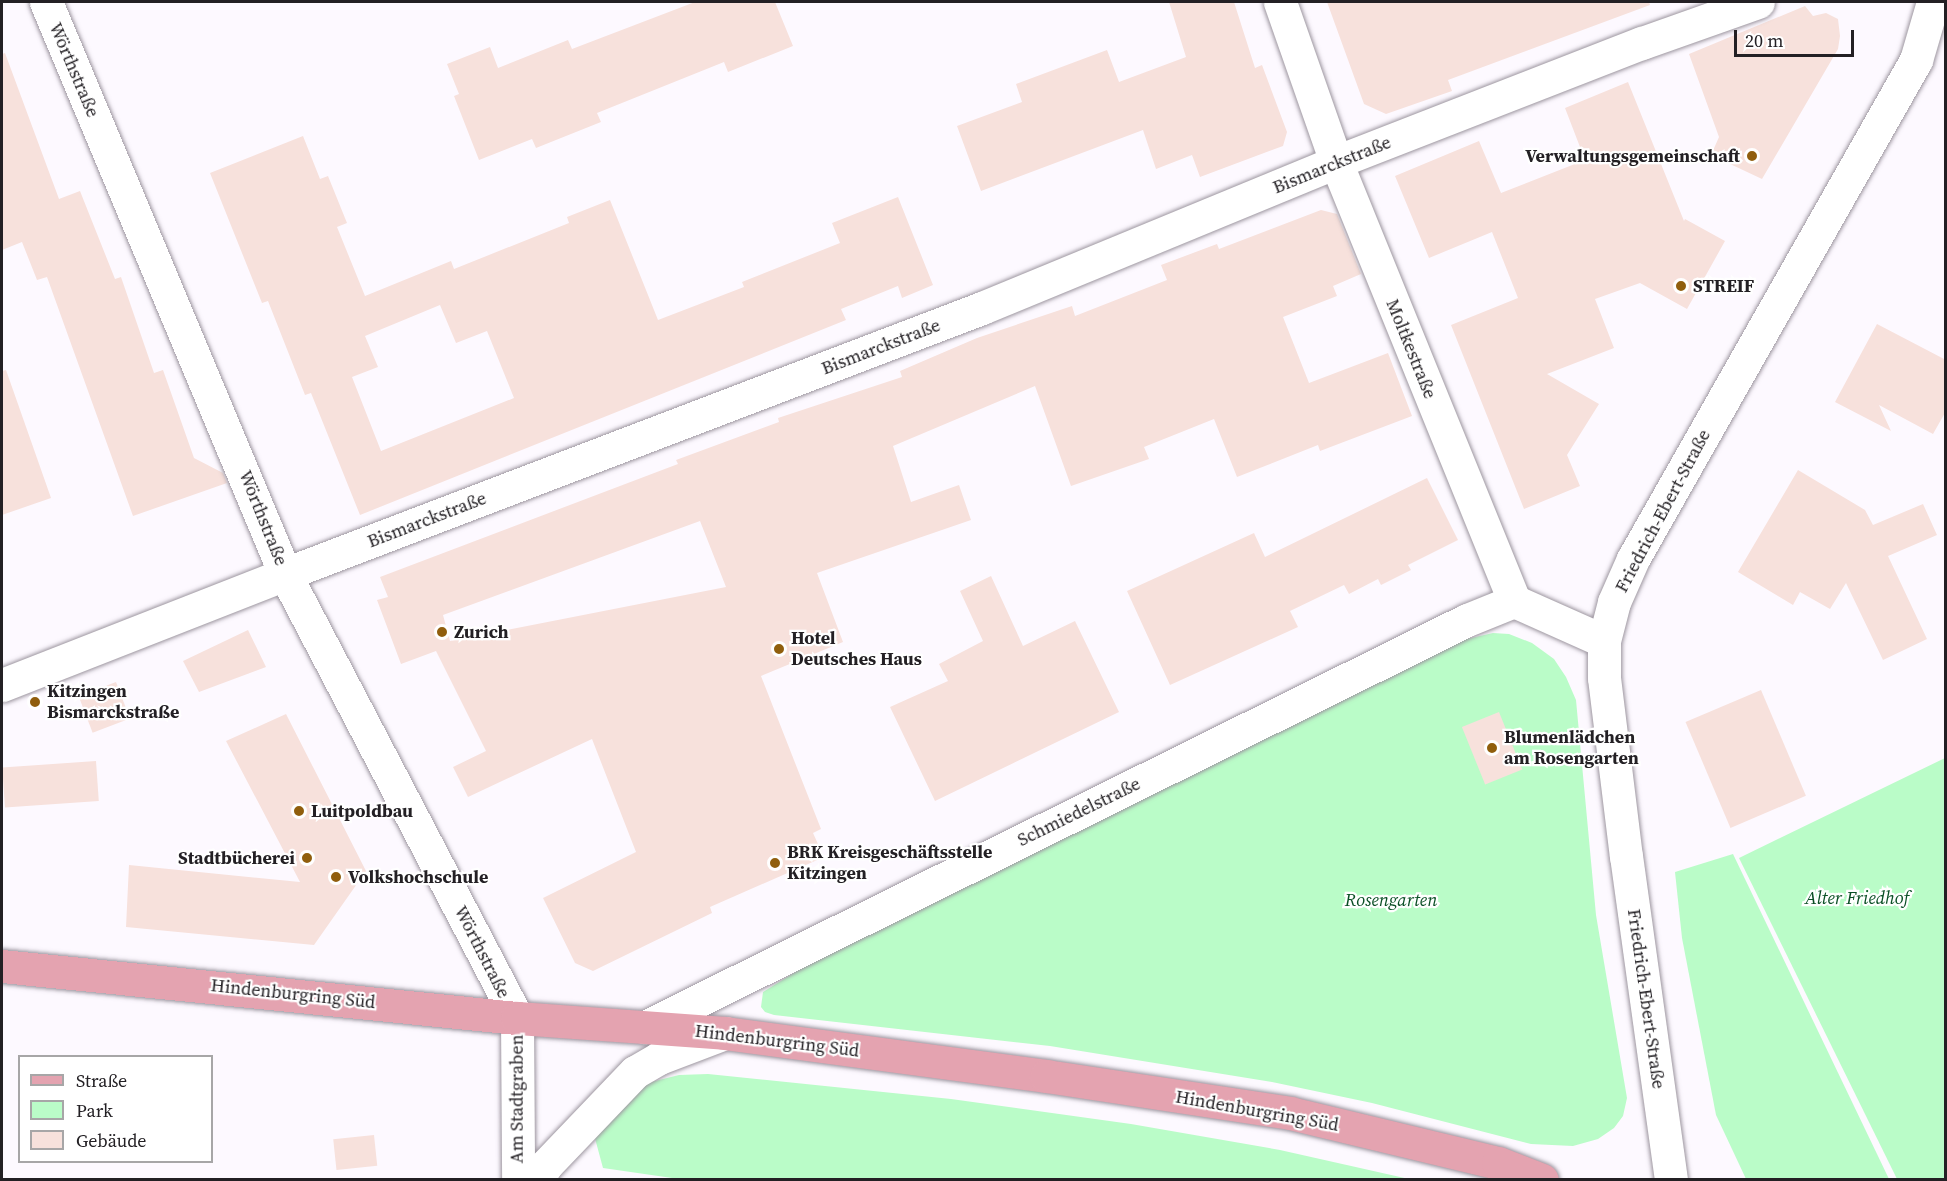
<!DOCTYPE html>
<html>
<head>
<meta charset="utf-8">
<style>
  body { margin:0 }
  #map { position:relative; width:1947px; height:1181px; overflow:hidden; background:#fdf9ff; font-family:"Source Serif 4",serif }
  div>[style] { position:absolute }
  .green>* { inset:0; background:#bafcc8 }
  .building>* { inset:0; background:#f7e1dc; transform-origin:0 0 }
  .roads { filter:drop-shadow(0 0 2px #9d96a0) drop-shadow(0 0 2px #9d96a0) }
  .minor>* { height:33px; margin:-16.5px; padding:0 16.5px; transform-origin:16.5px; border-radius:16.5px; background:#fff }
  .tertiary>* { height:33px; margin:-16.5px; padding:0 16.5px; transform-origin:16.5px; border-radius:16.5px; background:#fff }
  .primary>* { height:33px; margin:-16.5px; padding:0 16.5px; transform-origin:16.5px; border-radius:16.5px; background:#e4a3b0 }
  .dots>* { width:16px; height:16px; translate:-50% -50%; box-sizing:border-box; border:3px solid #fff; border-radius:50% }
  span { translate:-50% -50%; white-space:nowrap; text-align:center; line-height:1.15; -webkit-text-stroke:4.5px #fff; paint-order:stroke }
  .street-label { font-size:18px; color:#232024 }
  .poi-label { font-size:18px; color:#232024; font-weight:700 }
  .right { translate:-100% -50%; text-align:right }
  .left { translate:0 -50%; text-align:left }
  .park-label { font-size:18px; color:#0a4f25; font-style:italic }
  .frame { position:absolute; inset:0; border:3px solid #232024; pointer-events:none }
  .legend { position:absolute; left:18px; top:1055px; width:195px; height:108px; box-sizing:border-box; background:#fff; border:2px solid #a7a6a7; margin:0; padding:8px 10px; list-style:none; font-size:18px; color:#232024 }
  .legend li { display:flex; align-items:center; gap:12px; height:30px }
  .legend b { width:30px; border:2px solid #a7a6a7 }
  .scale { position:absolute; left:1734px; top:30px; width:120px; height:27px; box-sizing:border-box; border:3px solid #232024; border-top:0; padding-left:8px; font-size:18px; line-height:21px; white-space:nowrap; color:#232024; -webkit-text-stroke:4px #fff; paint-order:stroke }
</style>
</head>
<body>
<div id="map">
  <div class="green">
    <i style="clip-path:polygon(1493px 633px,1509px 634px,1532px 643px,1554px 659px,1566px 677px,1576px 700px,1596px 915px,1627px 1098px,1623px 1116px,1614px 1128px,1598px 1139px,1573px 1146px,1531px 1144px,1372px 1103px,1272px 1082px,1050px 1046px,774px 1015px,765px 1012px,761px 1007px,763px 992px,805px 966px,1458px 641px)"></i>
    <i style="clip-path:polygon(1945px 758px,1945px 1179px,1897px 1179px,1739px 858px)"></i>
    <i style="clip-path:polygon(1733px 854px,1889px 1179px,1746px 1179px,1716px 1115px,1682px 938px,1675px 872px)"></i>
    <i style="clip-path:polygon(708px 1074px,951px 1099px,1131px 1124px,1280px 1150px,1409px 1179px,679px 1179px,603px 1168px,593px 1131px,622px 1100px,651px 1082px,679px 1075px)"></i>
  </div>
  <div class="building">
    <i style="clip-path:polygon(695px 2px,775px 2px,793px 46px,728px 72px,724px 62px,597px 113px,601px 122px,536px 148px,532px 139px,479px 160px,454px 96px,459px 94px,447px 64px,490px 47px,498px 68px,568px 40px,572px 49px)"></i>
    <i style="clip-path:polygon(1169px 2px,1234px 2px,1255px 68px,1262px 65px,1287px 132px,1283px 146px,1200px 177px,1192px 155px,1156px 169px,1143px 130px,981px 191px,957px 126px,1022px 102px,1016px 84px,1107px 50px,1119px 82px,1186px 57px)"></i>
    <i style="clip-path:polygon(1327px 2px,1649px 2px,1650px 5px,1448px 80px,1452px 91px,1386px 114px,1364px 104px)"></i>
    <i style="clip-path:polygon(1805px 6px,1813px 16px,1826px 13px,1838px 19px,1840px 36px,1838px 49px,1762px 179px,1711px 155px,1719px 137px,1689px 54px)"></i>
    <i style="clip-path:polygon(5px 53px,59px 199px,80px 191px,115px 279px,121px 277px,154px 373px,163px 370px,194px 458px,223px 473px,227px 483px,133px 516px,47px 277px,37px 280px,22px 242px,2px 250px,2px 54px)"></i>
    <i style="clip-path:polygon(1628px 82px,1684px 221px,1685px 219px,1725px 241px,1687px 309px,1640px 283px,1595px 299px,1614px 348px,1547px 374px,1599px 404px,1567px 455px,1580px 486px,1524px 509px,1451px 325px,1518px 298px,1492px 232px,1429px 258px,1395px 176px,1479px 141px,1501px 193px,1585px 160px,1565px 108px)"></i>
    <i style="clip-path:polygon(evenodd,303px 136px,320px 179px,328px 176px,347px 223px,337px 227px,365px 296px,451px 261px,454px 269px,569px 223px,567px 217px,610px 200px,658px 320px,744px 287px,742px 282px,840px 243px,832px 223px,898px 197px,933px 285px,902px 298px,898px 286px,841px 309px,846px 320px,360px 515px,311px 393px,305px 395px,268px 301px,262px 303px,210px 173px,303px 136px,440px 305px,456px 343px,487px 331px,514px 398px,381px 451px,352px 377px,378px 367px,365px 336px,440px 305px)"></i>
    <i style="clip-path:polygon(evenodd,1321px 210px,1337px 214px,1361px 274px,1333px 286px,1337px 296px,1283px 317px,1309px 383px,1388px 353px,1412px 416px,1320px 451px,1318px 445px,1237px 477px,1214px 419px,1144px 447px,1149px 459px,1071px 486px,1035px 386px,893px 446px,911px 502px,959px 485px,971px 520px,817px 573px,843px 642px,761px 676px,821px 829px,813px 833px,824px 857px,710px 907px,712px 913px,593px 971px,575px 963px,543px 898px,636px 852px,592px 739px,468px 797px,453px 767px,486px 751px,436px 651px,401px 664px,377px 600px,388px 597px,380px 577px,678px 464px,676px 460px,779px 422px,778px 418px,902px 377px,900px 371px,977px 338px,1072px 306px,1075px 316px,1167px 280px,1161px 265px,1217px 244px,1219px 249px,1321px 210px,700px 521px,726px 587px,450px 641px,443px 615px,700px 521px)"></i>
    <i style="clip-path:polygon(1877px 324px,1946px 360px,1946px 411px,1933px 434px,1879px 405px,1891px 431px,1835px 402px)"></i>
    <i style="clip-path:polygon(6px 370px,51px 498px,2px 515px,2px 371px)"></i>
    <i style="clip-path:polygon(1798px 470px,1865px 510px,1873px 525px,1923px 504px,1937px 535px,1888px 556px,1927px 639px,1883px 660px,1846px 583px,1830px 609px,1800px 592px,1793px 605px,1738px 572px)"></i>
    <i style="clip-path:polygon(1427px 478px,1458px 540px,1408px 565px,1411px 570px,1381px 585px,1378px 579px,1349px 594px,1344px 585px,1290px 611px,1298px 627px,1170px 685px,1127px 591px,1254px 533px,1265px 557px)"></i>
    <i style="clip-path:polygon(991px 576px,1023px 646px,1075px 621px,1119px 712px,935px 801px,890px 707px,948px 681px,939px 664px,983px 641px,960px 591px)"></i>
    <i style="clip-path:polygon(248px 630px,266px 667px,199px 692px,183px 661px)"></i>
    <i style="left:116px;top:682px;width:39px;height:40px;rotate:69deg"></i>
    <i style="left:1761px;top:690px;width:115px;height:82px;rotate:67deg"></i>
    <i style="left:1499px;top:712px;width:62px;height:40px;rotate:68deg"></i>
    <i style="clip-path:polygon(286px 714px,366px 871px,314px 945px,126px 927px,129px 865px,300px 882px,226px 741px)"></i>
    <i style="left:96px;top:761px;width:40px;height:94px;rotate:86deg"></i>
    <i style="left:374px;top:1135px;width:31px;height:41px;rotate:84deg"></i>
  </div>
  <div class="roads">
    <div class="minor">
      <i style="left:46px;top:2px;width:620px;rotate:67.32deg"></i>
      <i style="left:285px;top:574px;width:501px;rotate:62.41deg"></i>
      <i style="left:517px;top:1018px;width:162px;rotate:89.6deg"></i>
      <i style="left:1280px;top:2px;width:170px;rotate:70.7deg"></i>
      <i style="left:1336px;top:162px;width:474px;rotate:67.9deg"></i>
      <i style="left:1514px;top:601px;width:98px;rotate:24deg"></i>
      <i style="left:2px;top:685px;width:304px;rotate:-21.4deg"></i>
      <i style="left:285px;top:574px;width:746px;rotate:-20.89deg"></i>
      <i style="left:982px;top:308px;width:383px;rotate:-22.4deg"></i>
      <i style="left:1336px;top:162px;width:328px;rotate:-21.3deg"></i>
      <i style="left:1642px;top:43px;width:123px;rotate:-19.5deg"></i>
      <i style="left:645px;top:1027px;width:917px;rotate:-26.34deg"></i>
      <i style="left:1467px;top:620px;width:51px;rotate:-22deg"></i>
      <i style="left:537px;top:1180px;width:17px;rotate:-59deg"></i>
      <i style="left:546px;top:1165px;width:129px;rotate:-46.3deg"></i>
      <i style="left:635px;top:1072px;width:28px;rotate:-30deg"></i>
      <i style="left:659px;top:1058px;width:71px;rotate:-20.7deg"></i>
    </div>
    <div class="tertiary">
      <i style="left:1671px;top:1180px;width:326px;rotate:-97.9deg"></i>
      <i style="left:1626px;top:857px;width:180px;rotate:-97deg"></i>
      <i style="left:1604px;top:678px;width:37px;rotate:-90deg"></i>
      <i style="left:1604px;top:641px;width:40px;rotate:-75.6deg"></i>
      <i style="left:1614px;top:602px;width:47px;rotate:-66.2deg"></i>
      <i style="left:1633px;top:559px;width:574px;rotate:-60.44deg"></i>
      <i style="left:1916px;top:60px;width:60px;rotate:-73.7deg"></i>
    </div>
    <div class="primary">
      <i style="left:2px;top:966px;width:518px;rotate:5.77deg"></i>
      <i style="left:517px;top:1018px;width:209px;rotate:4.1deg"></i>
      <i style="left:725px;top:1033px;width:324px;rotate:7.6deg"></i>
      <i style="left:1046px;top:1076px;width:247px;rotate:8.6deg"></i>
      <i style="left:1290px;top:1113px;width:214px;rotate:13.5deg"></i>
      <i style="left:1498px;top:1163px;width:47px;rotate:21.1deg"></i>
    </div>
  </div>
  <div class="dots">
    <i style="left:1752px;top:156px;background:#905e0d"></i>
    <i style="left:1681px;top:286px;background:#905e0d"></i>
    <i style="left:442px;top:632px;background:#905e0d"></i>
    <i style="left:779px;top:649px;background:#905e0d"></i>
    <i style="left:35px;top:702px;background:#905e0d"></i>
    <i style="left:1492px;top:748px;background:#905e0d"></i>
    <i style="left:299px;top:811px;background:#905e0d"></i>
    <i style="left:307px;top:858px;background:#905e0d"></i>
    <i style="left:775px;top:863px;background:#905e0d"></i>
    <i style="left:336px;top:877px;background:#905e0d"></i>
  </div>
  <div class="street-label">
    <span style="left:74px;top:70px;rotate:67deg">Wörthstraße</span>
    <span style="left:1332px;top:165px;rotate:-22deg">Bismarckstraße</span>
    <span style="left:881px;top:347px;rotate:-21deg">Bismarckstraße</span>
    <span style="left:1411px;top:349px;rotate:68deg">Moltkestraße</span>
    <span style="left:1663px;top:511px;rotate:-62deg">Friedrich-Ebert-Straße</span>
    <span style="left:263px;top:518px;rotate:68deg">Wörthstraße</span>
    <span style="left:427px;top:520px;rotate:-21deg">Bismarckstraße</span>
    <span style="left:1079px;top:812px;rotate:-26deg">Schmiedelstraße</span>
    <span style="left:482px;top:952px;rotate:63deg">Wörthstraße</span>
    <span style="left:293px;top:994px;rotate:6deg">Hindenburgring Süd</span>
    <span style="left:1646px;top:999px;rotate:82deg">Friedrich-Ebert-Straße</span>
    <span style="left:777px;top:1041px;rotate:7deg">Hindenburgring Süd</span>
    <span style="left:517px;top:1099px;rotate:-90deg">Am Stadtgraben</span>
    <span style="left:1257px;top:1111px;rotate:10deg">Hindenburgring Süd</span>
  </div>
  <div class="poi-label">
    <span class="right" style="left:1740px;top:156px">Verwaltungsgemeinschaft</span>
    <span class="left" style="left:1693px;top:286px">STREIF</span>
    <span class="left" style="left:454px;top:632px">Zurich</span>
    <span class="left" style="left:791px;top:649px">Hotel<br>Deutsches Haus</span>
    <span class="left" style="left:47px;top:702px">Kitzingen<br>Bismarckstraße</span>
    <span class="left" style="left:1504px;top:748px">Blumenlädchen<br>am Rosengarten</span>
    <span class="left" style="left:311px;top:811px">Luitpoldbau</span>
    <span class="left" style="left:787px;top:863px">BRK Kreisgeschäftsstelle<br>Kitzingen</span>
    <span class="right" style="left:295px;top:858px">Stadtbücherei</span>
    <span class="left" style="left:348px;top:877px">Volkshochschule</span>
  </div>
  <div class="park-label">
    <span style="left:1857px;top:898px">Alter Friedhof</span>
    <span style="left:1391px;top:900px">Rosengarten</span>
  </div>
  <div class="frame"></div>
  <ul class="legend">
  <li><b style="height:8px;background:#e4a3b0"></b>Straße</li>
  <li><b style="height:16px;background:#bafcc8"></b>Park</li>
  <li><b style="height:16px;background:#f7e1dc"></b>Gebäude</li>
  </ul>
  <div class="scale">20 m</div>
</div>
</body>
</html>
